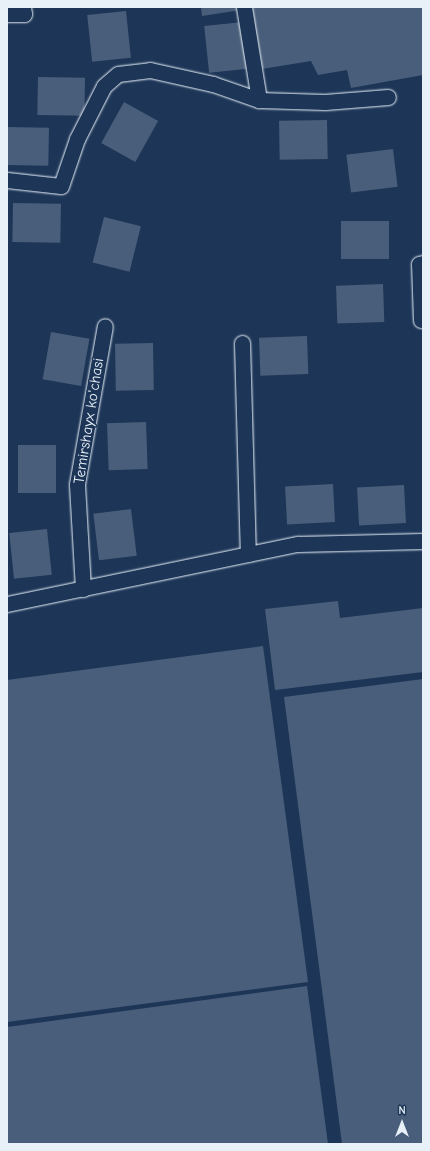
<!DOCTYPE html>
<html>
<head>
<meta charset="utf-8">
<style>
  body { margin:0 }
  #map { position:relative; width:430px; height:1151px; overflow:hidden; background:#1d3557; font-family:"Comic Neue",sans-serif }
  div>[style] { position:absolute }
  .building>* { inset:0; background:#495e7a; transform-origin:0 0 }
  .roads { filter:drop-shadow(0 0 1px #e8f1f8) drop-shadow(0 0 1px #e8f1f8) }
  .street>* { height:15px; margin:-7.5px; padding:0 7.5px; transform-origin:7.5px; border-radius:7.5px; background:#1d3557 }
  span { translate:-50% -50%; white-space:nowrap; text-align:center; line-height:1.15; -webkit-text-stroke:3px #1d3557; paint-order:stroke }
  .street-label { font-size:15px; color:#e8f1f8 }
  .frame { position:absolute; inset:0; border:8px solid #e8f1f8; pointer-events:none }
  .north { position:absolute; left:382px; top:1103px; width:40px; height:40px; -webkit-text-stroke:3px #1d3557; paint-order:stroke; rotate:0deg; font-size:11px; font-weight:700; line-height:16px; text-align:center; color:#e8f1f8 }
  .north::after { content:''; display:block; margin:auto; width:14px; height:18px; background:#e8f1f8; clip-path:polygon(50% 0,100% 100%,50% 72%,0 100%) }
</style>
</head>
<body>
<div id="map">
  <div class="building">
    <i style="clip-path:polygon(201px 7px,240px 7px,241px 10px,202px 16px)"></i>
    <i style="clip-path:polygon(252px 7px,423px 7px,423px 75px,351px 88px,347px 70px,318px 75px,311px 61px,262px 69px)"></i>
    <i style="left:126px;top:11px;width:47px;height:39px;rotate:84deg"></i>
    <i style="left:243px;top:22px;width:47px;height:39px;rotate:84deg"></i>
    <i style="left:38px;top:77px;width:47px;height:38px;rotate:1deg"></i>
    <i style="left:124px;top:102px;width:39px;height:47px;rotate:29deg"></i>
    <i style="left:327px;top:120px;width:39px;height:48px;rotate:89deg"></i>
    <i style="left:7px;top:127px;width:42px;height:38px;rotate:1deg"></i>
    <i style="left:393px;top:149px;width:38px;height:47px;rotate:83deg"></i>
    <i style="left:13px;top:203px;width:48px;height:39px;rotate:1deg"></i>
    <i style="left:104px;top:217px;width:38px;height:47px;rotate:14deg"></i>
    <i style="left:389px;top:221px;width:38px;height:48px;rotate:90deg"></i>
    <i style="left:383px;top:284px;width:38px;height:47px;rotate:88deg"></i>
    <i style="left:51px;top:332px;width:39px;height:48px;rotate:10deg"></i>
    <i style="left:307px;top:336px;width:38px;height:48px;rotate:88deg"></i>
    <i style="left:153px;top:343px;width:47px;height:38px;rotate:89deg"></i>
    <i style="left:146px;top:422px;width:47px;height:39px;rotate:88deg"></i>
    <i style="left:18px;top:445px;width:38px;height:48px"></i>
    <i style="left:333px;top:484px;width:38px;height:48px;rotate:87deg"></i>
    <i style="left:404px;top:485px;width:38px;height:47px;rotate:87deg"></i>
    <i style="left:131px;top:509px;width:47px;height:38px;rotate:83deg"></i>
    <i style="left:47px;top:529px;width:46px;height:38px;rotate:84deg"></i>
    <i style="clip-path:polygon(338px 601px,340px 618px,423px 608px,423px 672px,275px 690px,265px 609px)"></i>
    <i style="clip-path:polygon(263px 646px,308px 982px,7px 1022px,7px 680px)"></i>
    <i style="clip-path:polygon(423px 679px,423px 1144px,342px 1144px,284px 697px)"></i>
    <i style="clip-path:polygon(307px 986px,328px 1144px,7px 1144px,7px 1027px)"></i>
  </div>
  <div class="roads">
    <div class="street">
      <i style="left:244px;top:7px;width:94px;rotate:80.8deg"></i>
      <i style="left:7px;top:14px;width:17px"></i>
      <i style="left:24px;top:14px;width:7px;rotate:-98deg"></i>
      <i style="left:7px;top:180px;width:54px;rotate:6.3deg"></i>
      <i style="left:61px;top:186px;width:50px;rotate:-71.2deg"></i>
      <i style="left:77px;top:139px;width:59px;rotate:-63deg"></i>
      <i style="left:104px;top:86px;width:18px;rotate:-41deg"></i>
      <i style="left:118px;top:74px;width:32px;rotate:-7deg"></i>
      <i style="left:150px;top:70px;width:65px;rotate:12.5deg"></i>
      <i style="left:213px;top:84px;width:49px;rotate:19.2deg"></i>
      <i style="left:259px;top:100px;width:66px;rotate:1.7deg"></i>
      <i style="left:325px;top:102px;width:63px;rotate:-4.5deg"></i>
      <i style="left:421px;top:320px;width:56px;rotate:-92deg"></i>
      <i style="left:419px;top:264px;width:4px;rotate:-14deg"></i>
      <i style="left:242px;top:343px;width:211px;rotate:88.4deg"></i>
      <i style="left:83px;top:589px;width:105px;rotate:-93.3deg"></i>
      <i style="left:77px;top:484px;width:160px;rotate:-80deg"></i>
      <i style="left:7px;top:604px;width:297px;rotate:-11.7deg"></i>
      <i style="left:298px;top:544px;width:125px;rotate:-1.4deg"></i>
    </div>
  </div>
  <div class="street-label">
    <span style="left:89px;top:421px;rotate:-81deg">Temirshayx ko'chasi</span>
  </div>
  <div class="frame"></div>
  <div class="north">N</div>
</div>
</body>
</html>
